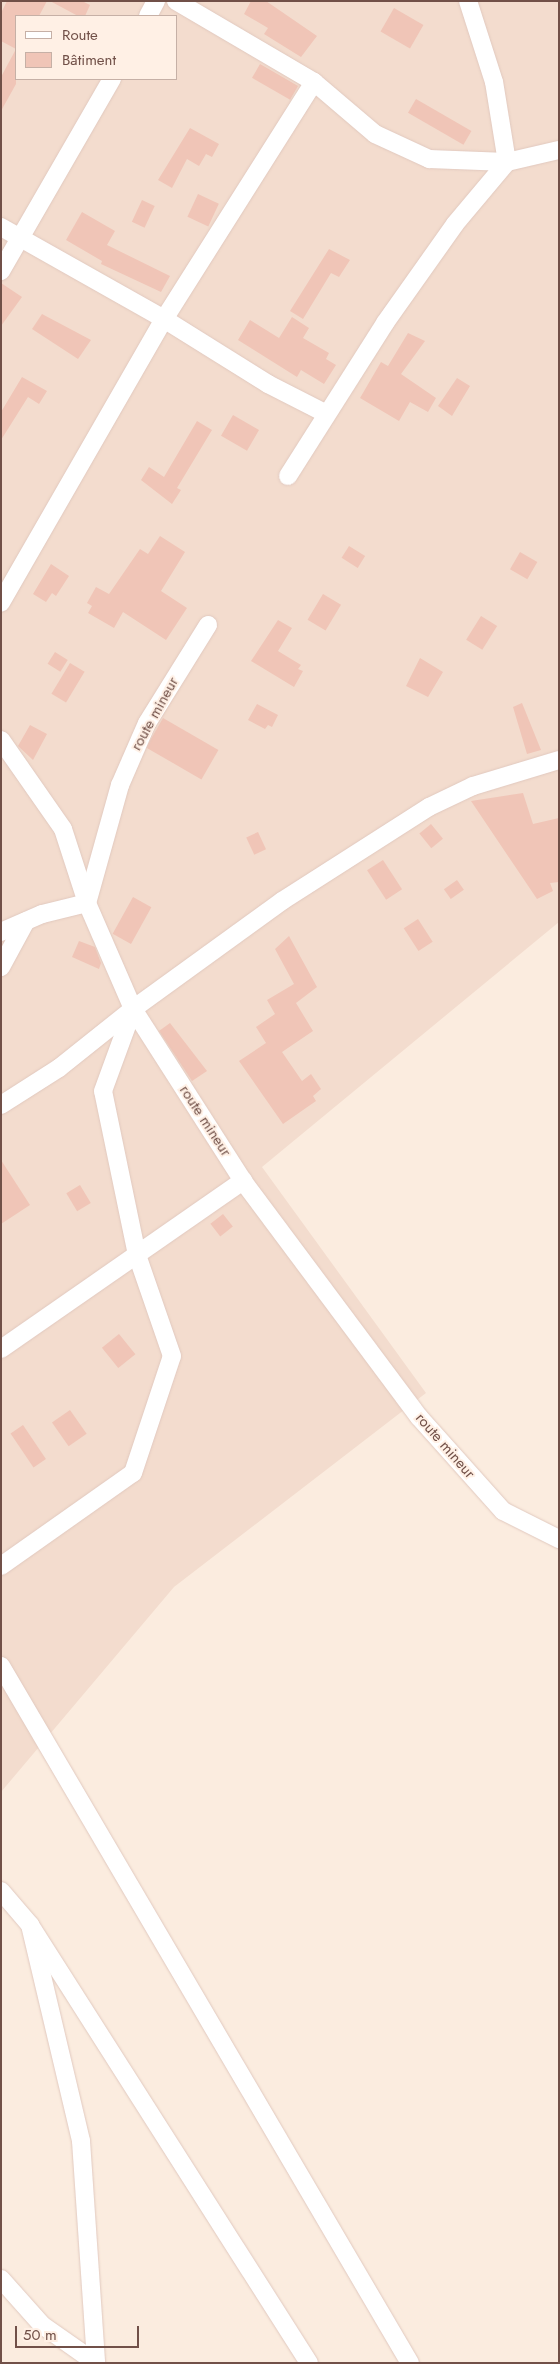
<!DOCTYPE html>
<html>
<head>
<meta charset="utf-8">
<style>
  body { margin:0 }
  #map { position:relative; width:560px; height:2364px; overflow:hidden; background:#fbecdf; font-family:Jost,sans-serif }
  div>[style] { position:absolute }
  .residential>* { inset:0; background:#f3dcce }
  .building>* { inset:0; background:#f0c5b7; transform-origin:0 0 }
  .roads { filter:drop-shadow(0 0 1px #e1c9bf) drop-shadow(0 0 1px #e1c9bf) }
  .street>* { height:18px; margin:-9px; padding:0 9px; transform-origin:9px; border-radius:9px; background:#fff }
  span { translate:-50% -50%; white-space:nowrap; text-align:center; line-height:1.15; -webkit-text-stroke:4px #fff0e5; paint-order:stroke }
  .street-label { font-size:15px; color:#715048 }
  .frame { position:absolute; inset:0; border:2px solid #715048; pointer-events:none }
  .legend { position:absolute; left:15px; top:15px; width:162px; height:65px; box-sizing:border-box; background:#fff0e5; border:1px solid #c6b0a6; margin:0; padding:6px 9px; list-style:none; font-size:15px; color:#715048 }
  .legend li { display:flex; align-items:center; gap:10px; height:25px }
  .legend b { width:25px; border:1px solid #c6b0a6 }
  .scale { position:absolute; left:15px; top:2326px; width:124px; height:22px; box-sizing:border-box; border:2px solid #715048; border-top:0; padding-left:6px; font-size:15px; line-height:18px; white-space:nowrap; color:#715048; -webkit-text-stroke:4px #fff0e5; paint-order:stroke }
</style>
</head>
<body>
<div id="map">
  <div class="residential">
    <i style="clip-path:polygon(evenodd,1px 1px,559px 1px,559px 922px,262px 1167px,426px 1393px,174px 1587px,1px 1792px,1px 1px,16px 16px,176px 16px,176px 79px,16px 79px,16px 16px)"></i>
  </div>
  <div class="building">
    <i style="clip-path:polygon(7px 1px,47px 1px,39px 16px,16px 16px,16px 49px,1px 41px,1px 13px)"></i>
    <i style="clip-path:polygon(50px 1px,82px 1px,90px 5px,85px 16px,78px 16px)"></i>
    <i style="clip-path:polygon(251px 1px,266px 1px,317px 36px,301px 57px,264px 34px,268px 28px,244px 14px)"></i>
    <i style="left:394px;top:8px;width:34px;height:27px;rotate:30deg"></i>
    <i style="clip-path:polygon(16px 49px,16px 84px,1px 111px,1px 77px)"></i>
    <i style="left:260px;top:64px;width:44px;height:16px;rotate:30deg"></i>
    <i style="left:416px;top:99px;width:64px;height:16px;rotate:30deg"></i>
    <i style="clip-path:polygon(190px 128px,219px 144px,212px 157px,206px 154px,199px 166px,187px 159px,172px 188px,158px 180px)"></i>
    <i style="left:198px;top:194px;width:23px;height:25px;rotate:25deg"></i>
    <i style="left:142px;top:200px;width:14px;height:24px;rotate:25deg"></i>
    <i style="clip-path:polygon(82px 212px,115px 231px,107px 245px,170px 276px,161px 292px,101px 264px,102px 261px,66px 240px)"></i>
    <i style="clip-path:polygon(329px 249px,350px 260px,339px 277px,331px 273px,303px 319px,290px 311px)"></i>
    <i style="clip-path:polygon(1px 283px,22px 297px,1px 326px)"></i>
    <i style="clip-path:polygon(42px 314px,91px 340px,78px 359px,32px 329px)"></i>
    <i style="clip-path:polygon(292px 317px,309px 328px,303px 338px,329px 353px,326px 359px,336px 365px,324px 384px,301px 370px,297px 377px,238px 340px,250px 320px,279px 338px)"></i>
    <i style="clip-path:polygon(408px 333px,425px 341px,401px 374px,436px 398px,428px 412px,410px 402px,399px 421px,360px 398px,381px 362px,388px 366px)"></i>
    <i style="clip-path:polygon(22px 377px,47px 391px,39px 404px,28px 397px,1px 440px,1px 412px)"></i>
    <i style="clip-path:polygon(457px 378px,470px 386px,452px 416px,438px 406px)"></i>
    <i style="left:233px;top:415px;width:30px;height:24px;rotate:30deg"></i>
    <i style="clip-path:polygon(197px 421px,212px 430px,177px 488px,181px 490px,172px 504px,141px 480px,149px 467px,164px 477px)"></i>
    <i style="clip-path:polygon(160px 536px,185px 552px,161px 591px,187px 608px,166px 640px,123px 612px,114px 628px,88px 613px,92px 606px,87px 603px,96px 587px,109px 594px,140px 549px,148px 554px)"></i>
    <i style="left:349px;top:546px;width:19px;height:14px;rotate:32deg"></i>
    <i style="left:520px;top:552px;width:20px;height:20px;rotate:30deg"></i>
    <i style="clip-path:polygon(51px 564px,69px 576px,56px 596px,52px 593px,46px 602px,33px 594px)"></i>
    <i style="left:323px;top:594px;width:21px;height:30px;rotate:31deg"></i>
    <i style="left:481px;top:616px;width:19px;height:28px;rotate:32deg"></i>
    <i style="clip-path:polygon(278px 620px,292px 628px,278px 651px,301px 665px,298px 669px,303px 671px,294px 687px,251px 661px)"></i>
    <i style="left:55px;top:652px;width:15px;height:14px;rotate:32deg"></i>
    <i style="clip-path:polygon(420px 658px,443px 672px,428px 697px,406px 686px)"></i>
    <i style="left:70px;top:663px;width:17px;height:36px;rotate:31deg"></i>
    <i style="clip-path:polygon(522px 703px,541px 750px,527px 754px,513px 707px)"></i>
    <i style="clip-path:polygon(257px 704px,278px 715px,272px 727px,268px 725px,265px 729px,248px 720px)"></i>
    <i style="left:163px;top:718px;width:64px;height:34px;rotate:30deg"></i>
    <i style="clip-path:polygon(30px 725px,47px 734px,33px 760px,18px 746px)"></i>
    <i style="clip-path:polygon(523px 793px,533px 824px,559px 818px,559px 882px,550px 883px,553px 891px,537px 899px,471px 801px)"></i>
    <i style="left:431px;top:824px;width:19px;height:15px;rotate:51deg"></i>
    <i style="left:258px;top:832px;width:19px;height:13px;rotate:65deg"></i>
    <i style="left:383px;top:860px;width:35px;height:19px;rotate:57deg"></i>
    <i style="left:457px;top:880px;width:12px;height:16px;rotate:55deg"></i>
    <i style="left:133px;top:897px;width:21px;height:42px;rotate:29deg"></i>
    <i style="left:418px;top:919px;width:27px;height:17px;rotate:57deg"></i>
    <i style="clip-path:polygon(289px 936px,317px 987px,296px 1003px,313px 1031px,282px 1052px,302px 1081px,311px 1074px,321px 1089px,313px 1096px,316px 1101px,283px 1124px,239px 1061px,266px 1043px,256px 1027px,275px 1014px,267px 1000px,294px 984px,275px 949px)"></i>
    <i style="clip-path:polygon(79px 941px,95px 947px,101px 963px,99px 969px,72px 957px)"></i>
    <i style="clip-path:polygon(170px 1023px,207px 1071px,192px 1081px,159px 1031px)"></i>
    <i style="clip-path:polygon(1px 1160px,30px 1205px,1px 1224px)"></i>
    <i style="left:80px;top:1185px;width:21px;height:16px;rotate:59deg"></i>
    <i style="left:223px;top:1214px;width:16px;height:16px;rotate:52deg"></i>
    <i style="left:119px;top:1334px;width:26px;height:22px;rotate:51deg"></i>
    <i style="left:70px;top:1410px;width:29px;height:22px;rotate:55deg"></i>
    <i style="left:23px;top:1425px;width:41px;height:15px;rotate:56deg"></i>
  </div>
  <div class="roads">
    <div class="street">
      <i style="left:176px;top:1px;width:160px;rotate:30.4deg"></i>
      <i style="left:314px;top:82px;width:80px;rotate:40.4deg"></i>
      <i style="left:375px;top:134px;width:60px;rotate:24.8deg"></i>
      <i style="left:429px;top:159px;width:78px;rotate:2.2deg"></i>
      <i style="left:507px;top:162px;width:53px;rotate:-13deg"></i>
      <i style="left:148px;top:16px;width:17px;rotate:-62deg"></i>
      <i style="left:314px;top:82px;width:280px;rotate:122.3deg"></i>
      <i style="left:164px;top:319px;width:123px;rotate:32deg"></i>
      <i style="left:268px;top:384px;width:66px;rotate:27deg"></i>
      <i style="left:1px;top:227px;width:187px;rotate:29.4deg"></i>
      <i style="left:164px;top:319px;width:327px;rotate:119.9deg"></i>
      <i style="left:1px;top:271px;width:222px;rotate:-60deg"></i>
      <i style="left:288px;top:476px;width:181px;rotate:-57.6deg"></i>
      <i style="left:385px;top:323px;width:121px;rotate:-54.7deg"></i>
      <i style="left:455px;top:224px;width:81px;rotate:-50deg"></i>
      <i style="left:507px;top:162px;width:81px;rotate:-99.2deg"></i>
      <i style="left:494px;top:82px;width:85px;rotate:-107.8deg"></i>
      <i style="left:208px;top:625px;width:115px;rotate:121.9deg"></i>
      <i style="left:147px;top:723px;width:68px;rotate:113.5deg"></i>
      <i style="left:120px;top:785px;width:123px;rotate:105.6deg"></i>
      <i style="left:87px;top:903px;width:116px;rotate:66.5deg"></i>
      <i style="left:133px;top:1009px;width:204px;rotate:57.4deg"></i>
      <i style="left:243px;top:1181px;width:294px;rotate:53.3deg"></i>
      <i style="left:419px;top:1417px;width:126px;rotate:48.2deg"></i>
      <i style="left:503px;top:1511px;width:63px;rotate:26.6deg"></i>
      <i style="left:1px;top:740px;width:108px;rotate:55.1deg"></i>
      <i style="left:63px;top:829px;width:78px;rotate:72deg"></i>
      <i style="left:87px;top:903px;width:46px;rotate:166.3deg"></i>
      <i style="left:42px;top:914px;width:45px;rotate:156.3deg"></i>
      <i style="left:1px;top:967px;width:52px;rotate:-61.5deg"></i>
      <i style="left:1px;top:1105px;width:69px;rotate:-32.5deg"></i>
      <i style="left:59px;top:1068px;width:95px;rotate:-38.6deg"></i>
      <i style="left:133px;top:1009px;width:184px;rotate:-35.9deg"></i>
      <i style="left:282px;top:901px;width:174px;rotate:-32.6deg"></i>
      <i style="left:429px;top:807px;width:49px;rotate:-25.5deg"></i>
      <i style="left:473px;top:786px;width:90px;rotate:-16.8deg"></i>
      <i style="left:1px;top:1349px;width:295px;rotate:-34.8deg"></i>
      <i style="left:1px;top:1566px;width:161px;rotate:-35.2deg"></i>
      <i style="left:133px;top:1473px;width:123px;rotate:-71.6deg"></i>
      <i style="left:172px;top:1356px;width:107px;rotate:-109.1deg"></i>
      <i style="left:137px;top:1255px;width:167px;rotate:-101.7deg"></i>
      <i style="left:103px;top:1091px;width:87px;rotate:-69.9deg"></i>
      <i style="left:1px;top:1666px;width:808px;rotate:59.6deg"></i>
      <i style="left:1px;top:1891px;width:45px;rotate:49.5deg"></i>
      <i style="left:30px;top:1925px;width:222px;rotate:76.7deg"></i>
      <i style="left:81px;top:2141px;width:223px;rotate:86.1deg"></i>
      <i style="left:30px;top:1925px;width:519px;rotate:57.5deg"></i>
      <i style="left:1px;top:2279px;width:62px;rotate:48.3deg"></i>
      <i style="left:42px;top:2325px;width:66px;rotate:35.1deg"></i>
    </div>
  </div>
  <div class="street-label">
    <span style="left:155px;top:714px;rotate:-61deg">route mineur</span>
    <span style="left:205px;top:1121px;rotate:57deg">route mineur</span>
    <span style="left:445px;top:1446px;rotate:49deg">route mineur</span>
  </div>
  <div class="frame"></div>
  <ul class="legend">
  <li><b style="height:6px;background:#fff"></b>Route</li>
  <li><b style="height:14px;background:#f0c5b7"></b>Bâtiment</li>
  </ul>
  <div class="scale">50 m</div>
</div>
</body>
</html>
